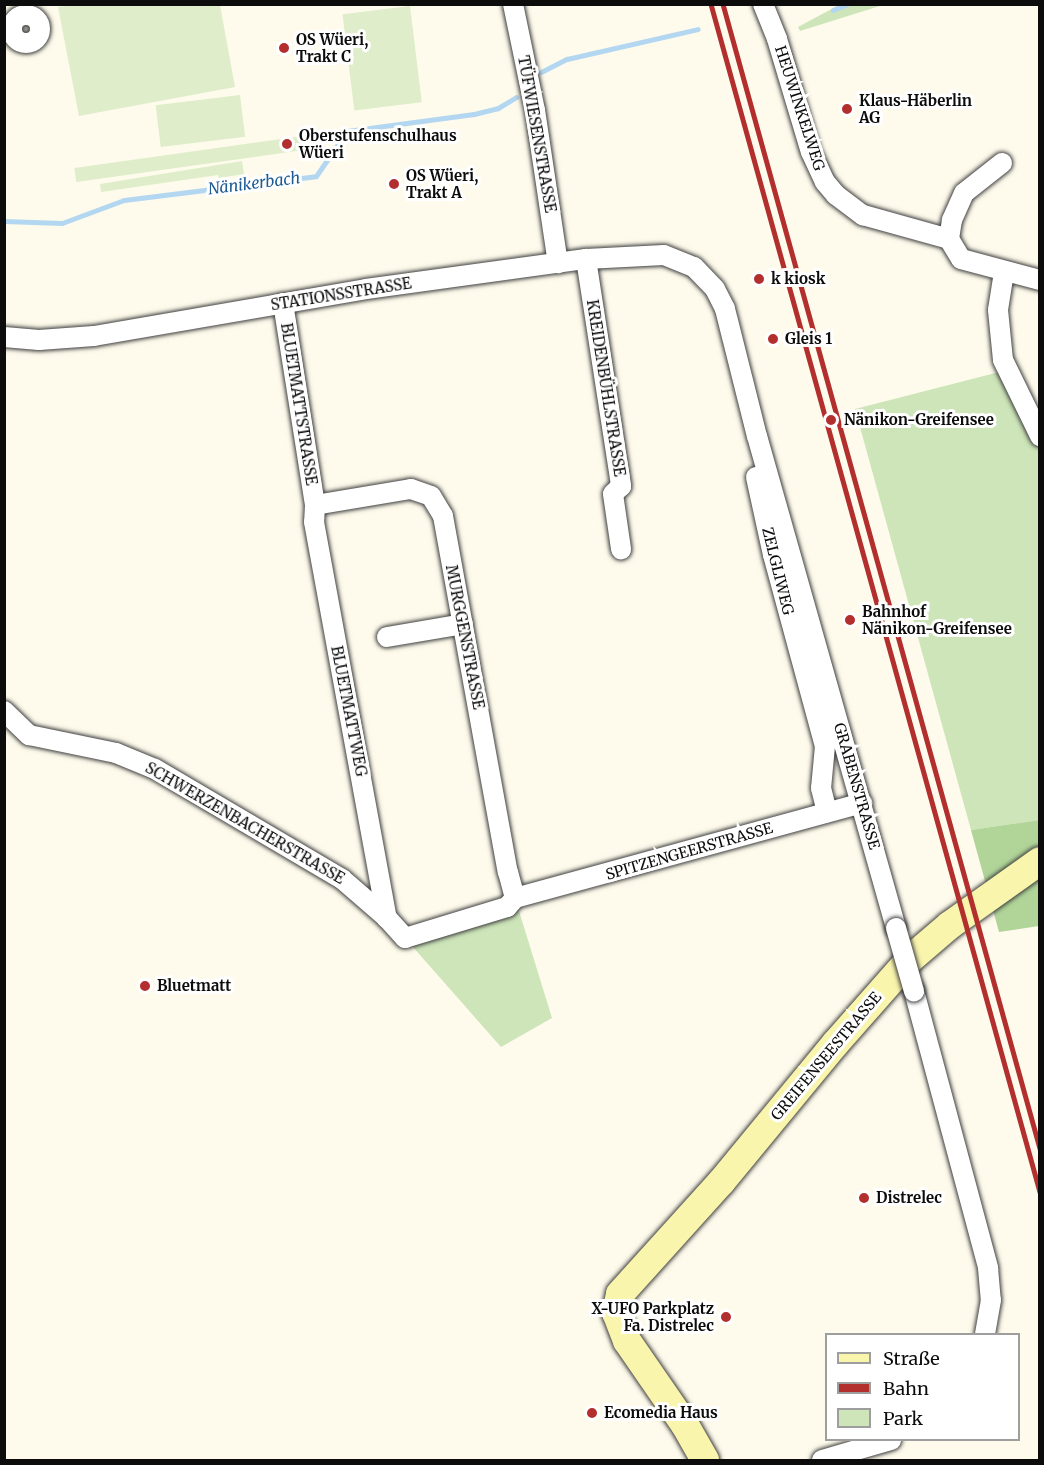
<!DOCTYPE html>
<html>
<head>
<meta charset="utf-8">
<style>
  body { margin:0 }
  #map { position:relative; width:1044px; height:1465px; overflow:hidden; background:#fefbec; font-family:Merriweather,serif }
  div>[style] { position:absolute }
  .green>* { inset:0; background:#cde5b9 }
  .forest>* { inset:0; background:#b1d599 }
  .pitch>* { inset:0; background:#dfedca; transform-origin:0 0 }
  .stream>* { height:5px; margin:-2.5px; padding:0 2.5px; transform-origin:2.5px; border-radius:2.5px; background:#b4d7f1 }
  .roads { filter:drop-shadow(0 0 2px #3f3f3f) drop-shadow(0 0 2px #3f3f3f) }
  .street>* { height:20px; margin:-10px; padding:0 10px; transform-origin:10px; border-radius:10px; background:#fff }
  .street>.ring { margin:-10px; padding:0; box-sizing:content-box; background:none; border:20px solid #fff; border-radius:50% }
  .secondary>* { height:28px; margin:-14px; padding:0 14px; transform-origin:14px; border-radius:14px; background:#f9f5ac }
  .rail>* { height:4.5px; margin:-2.25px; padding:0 2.25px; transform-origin:2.25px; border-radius:2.25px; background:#b22f2e }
  .bridges { filter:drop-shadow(0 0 2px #3f3f3f) drop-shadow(0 0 2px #3f3f3f) }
  .street-bridge>* { height:20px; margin:-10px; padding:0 10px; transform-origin:10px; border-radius:10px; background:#fff }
  .dots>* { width:16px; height:16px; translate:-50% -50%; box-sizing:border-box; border:3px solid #fff; border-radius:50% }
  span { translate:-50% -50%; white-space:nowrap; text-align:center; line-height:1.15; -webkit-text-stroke:6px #fff; paint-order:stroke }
  .poi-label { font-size:15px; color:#0c0c0c; font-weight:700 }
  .left { translate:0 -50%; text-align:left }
  .right { translate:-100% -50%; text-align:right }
  .street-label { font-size:15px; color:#0c0c0c }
  .water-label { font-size:16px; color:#1e5a94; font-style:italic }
  .frame { position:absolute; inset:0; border:6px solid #0c0c0c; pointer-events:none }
  .legend { position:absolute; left:825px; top:1333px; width:195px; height:108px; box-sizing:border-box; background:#fff; border:2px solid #9e9e9e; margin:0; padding:8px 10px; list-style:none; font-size:18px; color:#0c0c0c }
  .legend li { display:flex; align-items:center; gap:12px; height:30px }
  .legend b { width:30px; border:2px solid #9e9e9e }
</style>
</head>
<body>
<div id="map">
  <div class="green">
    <i style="clip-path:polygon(839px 5px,883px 5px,800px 31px,798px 27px)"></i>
    <i style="clip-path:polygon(1007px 370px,1040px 436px,1039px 820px,971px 830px,855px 409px)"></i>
    <i style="clip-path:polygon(515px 898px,552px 1018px,501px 1047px,405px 938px)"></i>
  </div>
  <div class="forest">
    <i style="clip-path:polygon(1039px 820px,1039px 926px,999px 932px,971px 830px)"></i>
  </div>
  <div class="pitch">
    <i style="clip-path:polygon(73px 5px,220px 5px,235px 87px,79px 116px,58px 7px)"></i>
    <i style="left:410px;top:6px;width:97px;height:68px;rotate:83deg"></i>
    <i style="left:240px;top:95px;width:42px;height:85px;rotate:83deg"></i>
    <i style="left:310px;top:135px;width:14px;height:238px;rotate:82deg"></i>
    <i style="clip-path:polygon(242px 161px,244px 174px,219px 178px,218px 175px,101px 192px,100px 184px)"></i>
  </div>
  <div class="stream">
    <i style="left:833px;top:10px;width:15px;rotate:-23deg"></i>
    <i style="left:541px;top:72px;width:29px;rotate:-27deg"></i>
    <i style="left:567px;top:59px;width:134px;rotate:-12.9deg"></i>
    <i style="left:4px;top:221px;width:58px;rotate:2deg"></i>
    <i style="left:62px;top:223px;width:66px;rotate:-20.4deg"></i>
    <i style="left:124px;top:200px;width:193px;rotate:-7.1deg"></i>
    <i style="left:316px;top:176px;width:55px;rotate:-55.4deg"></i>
    <i style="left:347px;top:131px;width:128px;rotate:-7.6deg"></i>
    <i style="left:474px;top:114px;width:25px;rotate:-14deg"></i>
    <i style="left:498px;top:108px;width:21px;rotate:-31deg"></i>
  </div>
  <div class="roads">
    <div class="street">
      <i style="left:513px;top:4px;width:108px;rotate:78.3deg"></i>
      <i style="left:535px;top:110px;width:155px;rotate:81.5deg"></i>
      <i style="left:763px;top:4px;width:38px;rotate:68deg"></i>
      <i style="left:777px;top:39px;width:118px;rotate:73.3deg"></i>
      <i style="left:811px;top:152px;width:33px;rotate:65deg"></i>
      <i style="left:825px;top:182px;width:17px;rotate:50deg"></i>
      <i style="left:836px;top:195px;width:34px;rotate:37deg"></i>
      <i style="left:863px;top:215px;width:89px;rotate:15.6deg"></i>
      <i class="ring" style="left:12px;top:15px;width:8px;height:8px"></i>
      <i style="left:1002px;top:163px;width:48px;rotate:141.7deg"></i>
      <i style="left:964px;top:193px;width:30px;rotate:114deg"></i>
      <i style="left:952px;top:220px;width:19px;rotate:99deg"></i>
      <i style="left:949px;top:239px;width:23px;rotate:59deg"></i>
      <i style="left:961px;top:259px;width:82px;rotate:14.9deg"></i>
      <i style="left:586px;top:259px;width:230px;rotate:81.2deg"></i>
      <i style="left:621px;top:486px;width:11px;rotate:135deg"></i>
      <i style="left:613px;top:494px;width:56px;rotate:81.7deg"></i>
      <i style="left:1004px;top:272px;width:38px;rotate:99deg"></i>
      <i style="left:998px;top:310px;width:50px;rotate:84.3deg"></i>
      <i style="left:1003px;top:360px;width:85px;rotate:64deg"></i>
      <i style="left:283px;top:303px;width:205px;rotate:81deg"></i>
      <i style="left:315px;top:505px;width:17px;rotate:93deg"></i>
      <i style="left:314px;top:522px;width:403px;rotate:79.6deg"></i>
      <i style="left:4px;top:337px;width:35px;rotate:5deg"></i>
      <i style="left:39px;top:340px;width:55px;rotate:-4.2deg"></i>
      <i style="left:94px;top:336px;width:276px;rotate:-9.8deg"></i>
      <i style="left:366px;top:289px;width:222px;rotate:-7.8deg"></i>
      <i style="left:586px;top:259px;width:78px;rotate:-2.9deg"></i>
      <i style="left:664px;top:255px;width:32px;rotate:22deg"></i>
      <i style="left:694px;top:267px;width:30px;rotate:46deg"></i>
      <i style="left:715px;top:289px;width:22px;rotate:63deg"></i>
      <i style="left:725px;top:309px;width:131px;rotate:75.9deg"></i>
      <i style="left:757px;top:436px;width:511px;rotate:74.22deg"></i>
      <i style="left:756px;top:477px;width:80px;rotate:77.7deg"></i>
      <i style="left:773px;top:555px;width:198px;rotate:74.8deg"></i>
      <i style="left:825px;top:746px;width:42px;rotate:95.4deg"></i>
      <i style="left:821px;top:788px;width:25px;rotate:76deg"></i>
      <i style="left:315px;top:505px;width:97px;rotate:-9.5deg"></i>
      <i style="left:411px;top:489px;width:21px;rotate:19deg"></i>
      <i style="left:431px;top:496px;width:23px;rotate:59deg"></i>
      <i style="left:443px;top:516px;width:362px;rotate:79.7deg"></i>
      <i style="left:508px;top:872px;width:27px;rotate:75deg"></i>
      <i style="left:387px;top:637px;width:77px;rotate:-9.7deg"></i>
      <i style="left:4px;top:711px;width:35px;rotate:44deg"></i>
      <i style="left:29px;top:735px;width:89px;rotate:11.7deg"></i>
      <i style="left:116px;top:753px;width:42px;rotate:22.3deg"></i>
      <i style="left:155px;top:769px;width:217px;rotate:30.5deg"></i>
      <i style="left:342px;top:879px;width:60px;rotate:40.9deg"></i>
      <i style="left:387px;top:918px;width:27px;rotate:48deg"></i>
      <i style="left:405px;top:938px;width:107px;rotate:-16.9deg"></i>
      <i style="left:507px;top:907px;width:12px;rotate:-48deg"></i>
      <i style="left:515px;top:898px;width:360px;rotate:-15.3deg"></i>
      <i style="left:914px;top:991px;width:287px;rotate:75deg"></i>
      <i style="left:988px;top:1268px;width:32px;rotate:85deg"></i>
      <i style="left:991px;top:1300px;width:35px;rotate:100deg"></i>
      <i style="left:822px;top:1460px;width:72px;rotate:-16.2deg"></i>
    </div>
    <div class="secondary">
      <i style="left:705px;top:1460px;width:40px;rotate:-119.7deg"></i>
      <i style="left:685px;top:1425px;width:102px;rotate:-124.6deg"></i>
      <i style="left:627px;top:1341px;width:30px;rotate:-111deg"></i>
      <i style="left:616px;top:1313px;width:19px;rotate:-78deg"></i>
      <i style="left:620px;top:1294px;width:152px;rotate:-47.9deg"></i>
      <i style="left:722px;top:1181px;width:178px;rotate:-50.5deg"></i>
      <i style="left:835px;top:1044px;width:112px;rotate:-48.6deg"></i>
      <i style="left:909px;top:960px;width:54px;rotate:-40.5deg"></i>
      <i style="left:950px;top:925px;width:110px;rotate:-35.4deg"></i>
    </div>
  </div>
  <div class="rail">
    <i style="left:711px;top:4px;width:1233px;rotate:74.52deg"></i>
    <i style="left:723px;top:4px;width:1188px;rotate:74.52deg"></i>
  </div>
  <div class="bridges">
    <div class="street-bridge">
      <i style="left:896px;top:928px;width:66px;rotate:74.1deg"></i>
    </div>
  </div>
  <div class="dots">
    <i style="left:284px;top:48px;background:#b22f2e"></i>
    <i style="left:847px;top:109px;background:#b22f2e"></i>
    <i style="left:287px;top:144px;background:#b22f2e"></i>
    <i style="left:394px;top:184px;background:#b22f2e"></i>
    <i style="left:759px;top:279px;background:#b22f2e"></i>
    <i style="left:773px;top:339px;background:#b22f2e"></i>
    <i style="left:831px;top:420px;background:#b22f2e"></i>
    <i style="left:850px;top:620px;background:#b22f2e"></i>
    <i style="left:145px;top:986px;background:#b22f2e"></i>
    <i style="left:864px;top:1198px;background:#b22f2e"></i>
    <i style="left:726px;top:1317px;background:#b22f2e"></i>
    <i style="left:592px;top:1413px;background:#b22f2e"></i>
  </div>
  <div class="poi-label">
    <span class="left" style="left:296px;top:48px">OS Wüeri,<br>Trakt C</span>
    <span class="left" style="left:859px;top:109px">Klaus-Häberlin<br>AG</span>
    <span class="left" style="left:299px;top:144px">Oberstufenschulhaus<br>Wüeri</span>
    <span class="left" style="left:406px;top:184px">OS Wüeri,<br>Trakt A</span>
    <span class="left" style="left:771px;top:279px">k kiosk</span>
    <span class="left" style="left:785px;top:339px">Gleis 1</span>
    <span class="left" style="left:844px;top:420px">Nänikon-Greifensee</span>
    <span class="left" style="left:862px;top:620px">Bahnhof<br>Nänikon-Greifensee</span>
    <span class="left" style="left:157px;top:986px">Bluetmatt</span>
    <span class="left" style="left:876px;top:1198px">Distrelec</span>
    <span class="right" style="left:714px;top:1317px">X-UFO Parkplatz<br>Fa. Distrelec</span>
    <span class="left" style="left:604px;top:1413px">Ecomedia Haus</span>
  </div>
  <div class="street-label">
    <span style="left:800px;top:108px;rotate:72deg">HEUWINKELWEG</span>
    <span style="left:537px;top:134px;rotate:80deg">TÜFWIESENSTRASSE</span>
    <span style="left:341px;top:294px;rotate:-9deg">STATIONSSTRASSE</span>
    <span style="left:606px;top:388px;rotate:81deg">KREIDENBÜHLSTRASSE</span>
    <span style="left:299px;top:404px;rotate:81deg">BLUETMATTSTRASSE</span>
    <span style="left:778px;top:571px;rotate:76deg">ZELGLIWEG</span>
    <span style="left:465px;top:637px;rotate:79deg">MURGGENSTRASSE</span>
    <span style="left:349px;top:711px;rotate:79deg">BLUETMATTWEG</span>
    <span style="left:857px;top:786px;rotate:74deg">GRABENSTRASSE</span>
    <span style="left:245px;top:823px;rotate:30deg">SCHWERZENBACHERSTRASSE</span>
    <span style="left:689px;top:851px;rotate:-16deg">SPITZENGEERSTRASSE</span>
    <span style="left:826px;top:1056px;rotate:-50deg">GREIFENSEESTRASSE</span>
  </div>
  <div class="water-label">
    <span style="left:254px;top:183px;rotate:-7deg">Nänikerbach</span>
  </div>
  <div class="frame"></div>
  <ul class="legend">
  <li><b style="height:8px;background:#f9f5ac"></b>Straße</li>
  <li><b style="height:8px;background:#b22f2e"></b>Bahn</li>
  <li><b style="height:16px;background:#cde5b9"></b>Park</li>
  </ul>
</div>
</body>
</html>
